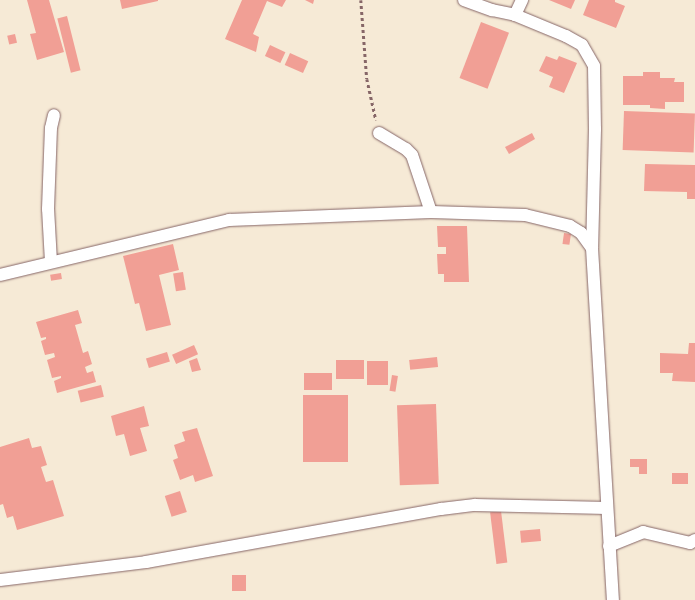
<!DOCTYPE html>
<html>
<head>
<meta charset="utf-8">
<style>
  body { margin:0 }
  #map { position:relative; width:695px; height:600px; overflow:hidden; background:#f6ead6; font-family:"Libre Caslon Text",serif }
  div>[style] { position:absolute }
  .building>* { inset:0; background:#f19f95; transform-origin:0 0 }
  .path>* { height:2.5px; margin-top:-1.25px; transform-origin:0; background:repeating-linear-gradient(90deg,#866667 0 3px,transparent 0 6px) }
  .roads { filter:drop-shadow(0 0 1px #866667) drop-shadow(0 0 1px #866667) }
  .minor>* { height:12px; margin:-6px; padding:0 6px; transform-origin:6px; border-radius:6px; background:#fff }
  span { translate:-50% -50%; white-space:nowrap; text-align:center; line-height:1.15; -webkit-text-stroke:3.5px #fff; paint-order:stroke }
</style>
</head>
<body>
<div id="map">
  <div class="building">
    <i style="clip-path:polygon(27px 0,49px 0,64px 52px,37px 60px,30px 34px,36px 33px)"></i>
    <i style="clip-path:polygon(120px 0,158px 0,158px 1px,122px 9px)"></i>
    <i style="clip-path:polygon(242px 0,286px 0,282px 7px,267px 1px,253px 34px,259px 37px,256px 52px,225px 39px)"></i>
    <i style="clip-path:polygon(305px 0,314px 0,313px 4px)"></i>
    <i style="clip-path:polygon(549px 0,575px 0,571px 9px)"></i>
    <i style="clip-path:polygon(589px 0,615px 0,615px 2px,625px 6px,616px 28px,583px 15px)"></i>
    <i style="left:67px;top:16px;width:56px;height:10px;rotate:76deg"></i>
    <i style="left:481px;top:22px;width:30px;height:60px;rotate:21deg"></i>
    <i style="left:15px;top:34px;width:9px;height:8px;rotate:77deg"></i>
    <i style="left:270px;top:45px;width:17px;height:12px;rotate:25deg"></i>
    <i style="left:290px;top:53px;width:20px;height:13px;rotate:24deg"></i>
    <i style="clip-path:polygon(546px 56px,557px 60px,559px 56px,577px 63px,564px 93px,549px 87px,553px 77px,539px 71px)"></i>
    <i style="clip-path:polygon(643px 72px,660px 72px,660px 78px,675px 78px,674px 82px,684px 82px,684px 102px,665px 102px,665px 109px,650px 108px,650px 105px,623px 105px,623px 76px,643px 76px)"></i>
    <i style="left:624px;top:111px;width:71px;height:39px;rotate:2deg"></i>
    <i style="clip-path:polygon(532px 133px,535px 139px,509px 154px,505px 147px)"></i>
    <i style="clip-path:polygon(645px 164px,695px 165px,695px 199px,687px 199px,687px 192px,644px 191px)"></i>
    <i style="clip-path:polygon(437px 226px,467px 226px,469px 282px,444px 282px,444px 274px,438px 274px,437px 254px,446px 254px,446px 247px,438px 247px)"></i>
    <i style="left:564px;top:233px;width:7px;height:11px;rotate:8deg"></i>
    <i style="clip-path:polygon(173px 244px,179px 270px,159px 275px,171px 325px,146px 331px,139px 303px,135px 304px,123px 256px)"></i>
    <i style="left:183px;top:272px;width:18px;height:10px;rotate:81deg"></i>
    <i style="left:61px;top:273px;width:6px;height:11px;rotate:81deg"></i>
    <i style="clip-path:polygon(78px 310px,82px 323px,75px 325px,83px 353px,88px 351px,92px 364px,85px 367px,87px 373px,93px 371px,96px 382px,57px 393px,54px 381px,61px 378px,61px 376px,52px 378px,47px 360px,55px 357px,54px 353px,45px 355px,41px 341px,46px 339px,46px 337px,41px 338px,36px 322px)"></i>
    <i style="clip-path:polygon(689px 343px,695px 343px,695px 382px,672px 381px,673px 373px,660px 373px,660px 353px,688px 354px)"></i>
    <i style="left:194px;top:345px;width:10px;height:24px;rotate:66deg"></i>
    <i style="left:167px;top:352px;width:10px;height:22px;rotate:73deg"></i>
    <i style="left:437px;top:357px;width:10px;height:28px;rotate:84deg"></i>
    <i style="clip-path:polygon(197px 358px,201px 370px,192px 372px,189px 361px)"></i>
    <i style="left:336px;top:360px;width:28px;height:19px"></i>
    <i style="left:367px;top:361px;width:21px;height:24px"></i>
    <i style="left:304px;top:373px;width:28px;height:17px"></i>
    <i style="left:392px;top:375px;width:6px;height:16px;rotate:9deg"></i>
    <i style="left:101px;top:385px;width:12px;height:24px;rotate:76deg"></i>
    <i style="left:303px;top:395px;width:45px;height:67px"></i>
    <i style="left:436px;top:404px;width:80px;height:39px;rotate:88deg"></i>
    <i style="clip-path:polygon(144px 406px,149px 426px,140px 428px,147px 451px,130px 456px,124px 434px,116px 436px,111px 416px)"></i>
    <i style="clip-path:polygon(197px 428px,213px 476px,195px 482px,193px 475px,180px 480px,173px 460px,178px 458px,174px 445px,185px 441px,182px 432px)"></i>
    <i style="clip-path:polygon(29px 438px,32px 448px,41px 446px,47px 465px,41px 467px,46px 482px,53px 480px,64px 516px,17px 530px,13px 516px,7px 518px,3px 504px,0 505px,0 447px)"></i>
    <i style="clip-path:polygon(630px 459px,647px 459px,647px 474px,639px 474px,639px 467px,630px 467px)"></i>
    <i style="left:688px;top:473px;width:11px;height:16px;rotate:90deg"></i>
    <i style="left:180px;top:491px;width:22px;height:16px;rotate:72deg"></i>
    <i style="left:501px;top:511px;width:52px;height:11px;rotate:83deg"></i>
    <i style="left:540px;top:529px;width:12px;height:20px;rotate:85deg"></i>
    <i style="left:232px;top:575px;width:14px;height:16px"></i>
  </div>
  <div class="path">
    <i style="left:361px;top:0;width:79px;rotate:85.7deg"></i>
    <i style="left:367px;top:79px;width:42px;rotate:77.6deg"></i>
  </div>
  <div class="roads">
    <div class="minor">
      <i style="left:464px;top:0;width:30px;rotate:20deg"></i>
      <i style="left:492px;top:10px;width:24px;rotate:12deg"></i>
      <i style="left:515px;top:15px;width:55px;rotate:22.4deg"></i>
      <i style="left:566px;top:36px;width:18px;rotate:29deg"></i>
      <i style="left:582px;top:45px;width:24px;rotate:60deg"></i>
      <i style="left:594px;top:66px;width:63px;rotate:89.1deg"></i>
      <i style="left:595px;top:129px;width:119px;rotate:91.4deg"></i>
      <i style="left:592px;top:248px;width:353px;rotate:86.6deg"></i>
      <i style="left:515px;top:15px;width:17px;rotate:-65deg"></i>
      <i style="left:379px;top:133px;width:31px;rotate:31deg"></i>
      <i style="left:406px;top:149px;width:8px;rotate:45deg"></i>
      <i style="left:412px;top:155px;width:60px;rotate:71.6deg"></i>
      <i style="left:51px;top:262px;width:53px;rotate:-93.2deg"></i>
      <i style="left:48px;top:209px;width:81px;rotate:-87.9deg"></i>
      <i style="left:51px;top:128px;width:13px;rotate:-77deg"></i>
      <i style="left:0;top:275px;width:236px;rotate:-13.5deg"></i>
      <i style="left:229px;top:220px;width:202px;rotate:-2.3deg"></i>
      <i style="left:431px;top:212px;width:94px;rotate:1.8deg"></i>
      <i style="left:525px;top:215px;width:46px;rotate:13.7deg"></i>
      <i style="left:570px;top:226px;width:13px;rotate:32deg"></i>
      <i style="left:581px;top:233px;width:19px;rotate:54deg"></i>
      <i style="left:609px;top:546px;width:37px;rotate:-22deg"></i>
      <i style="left:643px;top:532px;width:48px;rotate:13.2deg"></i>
      <i style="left:690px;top:543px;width:6px;rotate:-31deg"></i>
      <i style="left:0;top:580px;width:147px;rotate:-7deg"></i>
      <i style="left:146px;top:562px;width:300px;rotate:-10.2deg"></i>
      <i style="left:441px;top:509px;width:34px;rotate:-7deg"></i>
      <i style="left:475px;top:505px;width:132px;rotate:1.3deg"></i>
    </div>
  </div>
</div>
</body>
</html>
